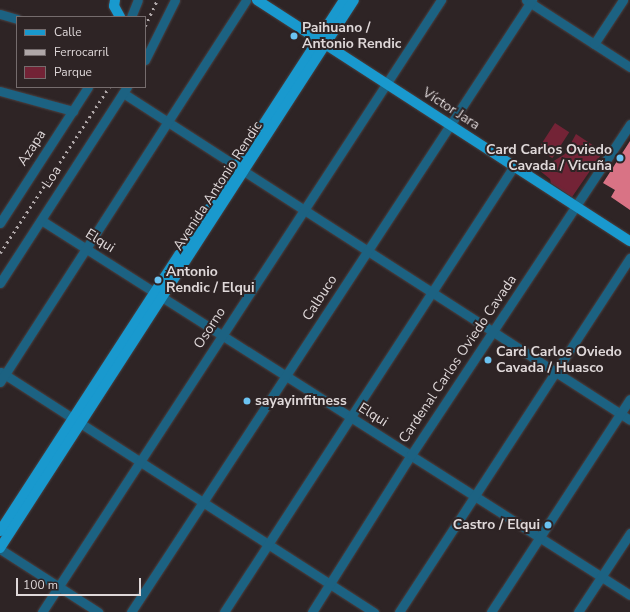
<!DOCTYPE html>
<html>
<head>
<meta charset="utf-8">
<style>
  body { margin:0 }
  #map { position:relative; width:630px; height:612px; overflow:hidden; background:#2e2425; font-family:"Nunito Sans",sans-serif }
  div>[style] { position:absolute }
  .green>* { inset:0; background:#732336; transform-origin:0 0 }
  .building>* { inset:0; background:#d97385 }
  .roads { filter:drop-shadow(0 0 1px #4a4142) drop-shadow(0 0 1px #4a4142) }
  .minor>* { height:9px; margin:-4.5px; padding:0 4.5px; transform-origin:4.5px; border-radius:4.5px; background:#1c6282 }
  .major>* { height:10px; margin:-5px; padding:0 5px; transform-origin:5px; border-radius:5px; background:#1999ce }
  .rail>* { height:2.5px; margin-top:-1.25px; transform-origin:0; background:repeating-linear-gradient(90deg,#afa7a8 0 2px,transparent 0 6px) }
  .dots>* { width:11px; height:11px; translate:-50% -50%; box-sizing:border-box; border:2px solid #2e2425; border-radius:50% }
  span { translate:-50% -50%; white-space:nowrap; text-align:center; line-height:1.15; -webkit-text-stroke:4px #2e2425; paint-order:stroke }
  .poi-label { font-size:14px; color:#dfd8d9; font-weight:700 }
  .left { translate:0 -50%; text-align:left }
  .right { translate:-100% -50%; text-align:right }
  .street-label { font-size:14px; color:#dfd8d9 }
  .legend { position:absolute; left:16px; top:16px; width:130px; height:72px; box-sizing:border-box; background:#2e2425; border:1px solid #756c6d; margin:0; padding:5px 7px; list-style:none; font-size:12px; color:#dfd8d9 }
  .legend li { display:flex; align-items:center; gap:8px; height:20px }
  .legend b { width:20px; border:1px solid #756c6d }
  .scale { position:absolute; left:16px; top:578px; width:125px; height:18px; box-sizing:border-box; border:2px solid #dfd8d9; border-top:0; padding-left:5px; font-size:12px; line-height:14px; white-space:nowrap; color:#dfd8d9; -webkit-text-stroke:3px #2e2425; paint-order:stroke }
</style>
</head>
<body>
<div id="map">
  <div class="green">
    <i style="left:555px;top:123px;width:17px;height:31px;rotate:33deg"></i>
    <i style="clip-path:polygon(576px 134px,603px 152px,572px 197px,551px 183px,550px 179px,539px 170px,565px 154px)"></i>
  </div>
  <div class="building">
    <i style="clip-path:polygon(630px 141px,630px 210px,611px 197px,615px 190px,603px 183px)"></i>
  </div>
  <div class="roads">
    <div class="minor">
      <i style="left:526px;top:0;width:124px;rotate:32.8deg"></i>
      <i style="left:0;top:14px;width:18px;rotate:16deg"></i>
      <i style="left:131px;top:17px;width:18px;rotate:-68deg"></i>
      <i style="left:594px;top:44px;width:53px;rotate:-56.6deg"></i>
      <i style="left:145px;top:60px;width:67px;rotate:-63.4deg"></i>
      <i style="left:0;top:91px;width:76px;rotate:15.3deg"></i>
      <i style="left:123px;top:93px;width:603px;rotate:32.82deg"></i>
      <i style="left:41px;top:220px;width:698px;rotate:32.48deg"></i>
      <i style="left:0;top:223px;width:162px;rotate:-57.1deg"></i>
      <i style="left:0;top:283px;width:234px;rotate:-57.1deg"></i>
      <i style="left:1px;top:372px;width:444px;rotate:32.8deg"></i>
      <i style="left:0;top:382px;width:454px;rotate:-57.2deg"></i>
      <i style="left:0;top:549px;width:117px;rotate:32.7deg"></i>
      <i style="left:42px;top:612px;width:731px;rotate:-56.9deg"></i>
      <i style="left:131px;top:612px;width:732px;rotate:-56.77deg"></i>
      <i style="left:224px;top:612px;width:532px;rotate:-56.97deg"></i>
      <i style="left:312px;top:612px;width:186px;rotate:-57.8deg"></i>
      <i style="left:411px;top:455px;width:397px;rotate:-56.5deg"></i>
      <i style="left:399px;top:612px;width:423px;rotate:-56.9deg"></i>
      <i style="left:491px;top:612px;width:254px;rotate:-56.9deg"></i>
      <i style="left:578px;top:612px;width:95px;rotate:-56.6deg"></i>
    </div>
    <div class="major">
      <i style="left:115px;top:0;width:6px;rotate:99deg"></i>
      <i style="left:114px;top:6px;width:13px;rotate:61deg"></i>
      <i style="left:257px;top:0;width:444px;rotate:32.9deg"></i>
      <i style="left:0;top:531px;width:633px;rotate:-57.06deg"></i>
      <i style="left:0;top:548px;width:652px;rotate:-57.14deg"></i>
    </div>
  </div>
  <div class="rail">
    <i style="left:145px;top:26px;width:29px;rotate:-65deg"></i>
    <i style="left:0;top:253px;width:199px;rotate:-56.7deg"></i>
  </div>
  <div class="dots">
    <i style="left:294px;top:36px;background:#6bc3f2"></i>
    <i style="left:620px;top:158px;background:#6bc3f2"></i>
    <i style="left:158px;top:280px;background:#6bc3f2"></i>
    <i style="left:488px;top:360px;background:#6bc3f2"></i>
    <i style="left:247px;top:401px;background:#6bc3f2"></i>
    <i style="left:548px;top:525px;background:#6bc3f2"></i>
  </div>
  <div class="poi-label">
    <span class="left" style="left:302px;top:36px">Paihuano /<br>Antonio Rendic</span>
    <span class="right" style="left:612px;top:158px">Card Carlos Oviedo<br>Cavada / Vicuña</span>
    <span class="left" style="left:166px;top:280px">Antonio<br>Rendic / Elqui</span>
    <span class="left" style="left:496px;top:360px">Card Carlos Oviedo<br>Cavada / Huasco</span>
    <span class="left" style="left:255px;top:401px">sayayinfitness</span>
    <span class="right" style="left:540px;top:525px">Castro / Elqui</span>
  </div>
  <div class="street-label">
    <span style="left:451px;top:109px;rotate:33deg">Víctor Jara</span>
    <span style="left:32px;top:148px;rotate:-57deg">Azapa</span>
    <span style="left:52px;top:177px;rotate:-57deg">Loa</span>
    <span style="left:218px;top:186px;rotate:-57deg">Avenida Antonio Rendic</span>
    <span style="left:100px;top:241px;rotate:32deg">Elqui</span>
    <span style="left:320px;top:298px;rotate:-57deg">Calbuco</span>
    <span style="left:210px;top:328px;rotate:-57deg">Osorno</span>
    <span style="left:458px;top:359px;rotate:-56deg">Cardenal Carlos Oviedo Cavada</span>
    <span style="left:373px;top:415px;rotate:32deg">Elqui</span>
  </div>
  <ul class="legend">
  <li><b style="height:5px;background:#1999ce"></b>Calle</li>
  <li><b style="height:5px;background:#afa7a8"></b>Ferrocarril</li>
  <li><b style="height:11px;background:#732336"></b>Parque</li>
  </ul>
  <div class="scale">100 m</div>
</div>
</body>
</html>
